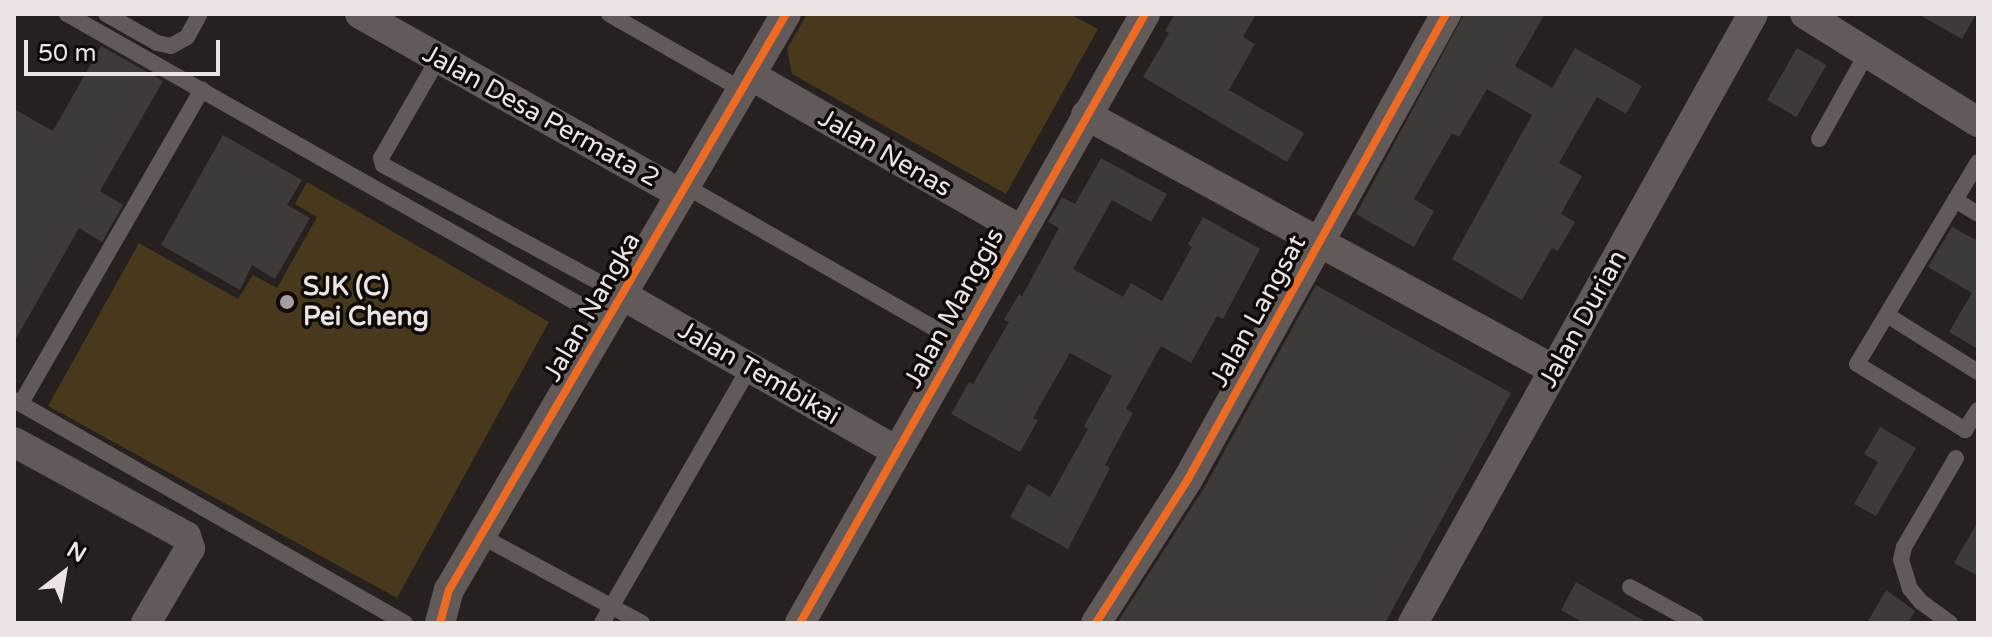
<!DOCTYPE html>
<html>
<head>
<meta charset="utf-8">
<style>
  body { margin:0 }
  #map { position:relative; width:1992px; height:637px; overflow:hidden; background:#26201e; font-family:"Varela Round",sans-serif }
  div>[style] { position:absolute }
  .green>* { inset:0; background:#48381c }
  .building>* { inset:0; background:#3e3a38; transform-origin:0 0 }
  .service>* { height:16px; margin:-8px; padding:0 8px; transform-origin:8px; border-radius:8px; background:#625959 }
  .minor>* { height:30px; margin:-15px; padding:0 15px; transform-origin:15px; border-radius:15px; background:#625959 }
  .cycleway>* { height:8px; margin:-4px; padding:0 4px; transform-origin:4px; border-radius:4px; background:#ed6a23 }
  .dots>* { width:22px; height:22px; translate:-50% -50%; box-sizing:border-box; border:4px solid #0e0a08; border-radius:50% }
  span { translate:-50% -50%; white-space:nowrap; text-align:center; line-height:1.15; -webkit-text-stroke:7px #0e0a08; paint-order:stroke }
  .street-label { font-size:26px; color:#ece4e2 }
  .poi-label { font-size:26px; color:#ece4e2; font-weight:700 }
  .left { translate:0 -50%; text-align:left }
  .frame { position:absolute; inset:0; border:16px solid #ece4e2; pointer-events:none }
  .north { position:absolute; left:24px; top:533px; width:80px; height:80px; -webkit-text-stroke:6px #0e0a08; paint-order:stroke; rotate:31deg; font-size:22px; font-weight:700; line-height:32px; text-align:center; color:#ece4e2 }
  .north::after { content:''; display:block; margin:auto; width:28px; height:36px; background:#ece4e2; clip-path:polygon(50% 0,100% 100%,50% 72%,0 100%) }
  .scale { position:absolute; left:24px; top:40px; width:196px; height:36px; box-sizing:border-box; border:4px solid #ece4e2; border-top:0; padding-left:10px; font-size:24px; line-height:28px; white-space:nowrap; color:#ece4e2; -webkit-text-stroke:6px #0e0a08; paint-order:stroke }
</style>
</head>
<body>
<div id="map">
  <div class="green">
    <i style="clip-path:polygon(807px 14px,1070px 14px,1098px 29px,1006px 194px,792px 74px,787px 49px)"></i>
    <i style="clip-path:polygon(307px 182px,549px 322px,397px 598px,48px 406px,139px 243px,238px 299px,253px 275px,277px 288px,317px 217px,295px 204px)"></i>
  </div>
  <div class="building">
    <i style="clip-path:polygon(1175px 14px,1256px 14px,1243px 37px,1255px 44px,1229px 90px,1304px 133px,1287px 162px,1143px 77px,1169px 33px,1165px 31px)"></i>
    <i style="clip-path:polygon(1464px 14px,1545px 14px,1515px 66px,1552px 88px,1575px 48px,1642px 86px,1626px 114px,1597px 97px,1559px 163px,1582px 176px,1561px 214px,1575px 222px,1558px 251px,1552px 248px,1522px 300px,1452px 259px,1532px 115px,1487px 89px,1459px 137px,1452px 133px,1414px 199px,1434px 211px,1414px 247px,1356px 214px)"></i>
    <i style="clip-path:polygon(1918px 14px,1976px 14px,1962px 39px)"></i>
    <i style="clip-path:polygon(101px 46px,163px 81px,100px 191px,123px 205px,102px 242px,79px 228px,14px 342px,14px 109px,53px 131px)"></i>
    <i style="left:1797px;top:48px;width:34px;height:60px;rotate:30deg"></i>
    <i style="clip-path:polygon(223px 135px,302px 180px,287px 205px,310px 218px,275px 279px,252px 265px,240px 290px,161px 245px)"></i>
    <i style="clip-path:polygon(1101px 158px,1167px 194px,1151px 222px,1112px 200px,1073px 269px,1123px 297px,1131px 283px,1162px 301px,1192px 247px,1188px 244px,1203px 217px,1260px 249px,1223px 319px,1217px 316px,1191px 363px,1161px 346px,1126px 409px,1133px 413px,1105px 465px,1110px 468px,1068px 549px,1010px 517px,1028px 484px,1050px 497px,1088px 429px,1084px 426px,1112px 376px,1070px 353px,1033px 418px,1038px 420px,1020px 452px,951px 414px,969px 382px,973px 384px,1009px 322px,1004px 320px,1019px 294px,1022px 296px,1059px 228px,1048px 222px,1062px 197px,1075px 204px)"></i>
    <i style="clip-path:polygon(1952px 227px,1978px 241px,1978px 349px,1949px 332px,1972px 293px,1928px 267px)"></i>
    <i style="clip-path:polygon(1316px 285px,1511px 393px,1385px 623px,1117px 623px,1204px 488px)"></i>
    <i style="clip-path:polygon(1880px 427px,1916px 448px,1876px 516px,1854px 504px,1878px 462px,1864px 454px)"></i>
    <i style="clip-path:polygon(1978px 521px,1978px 576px,1954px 563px)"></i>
    <i style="clip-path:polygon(1576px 582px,1648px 623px,1584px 623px,1561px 610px)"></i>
    <i style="clip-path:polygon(1886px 590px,1915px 611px,1908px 623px,1867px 623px)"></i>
  </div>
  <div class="service">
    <i style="left:67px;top:14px;width:621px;rotate:29.54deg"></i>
    <i style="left:106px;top:14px;width:59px;rotate:29.6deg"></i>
    <i style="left:157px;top:43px;width:14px;rotate:12deg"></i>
    <i style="left:171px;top:46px;width:18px;rotate:-29deg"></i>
    <i style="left:187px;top:37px;width:26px;rotate:-61deg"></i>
    <i style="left:609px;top:14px;width:153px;rotate:29.7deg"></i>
    <i style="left:438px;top:59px;width:114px;rotate:119.9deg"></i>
    <i style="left:381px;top:158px;width:7px;rotate:74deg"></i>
    <i style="left:383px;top:165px;width:272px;rotate:28.5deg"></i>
    <i style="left:1819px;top:139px;width:98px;rotate:-60.8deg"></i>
    <i style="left:1978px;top:162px;width:235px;rotate:120.9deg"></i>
    <i style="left:1857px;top:364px;width:127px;rotate:31.4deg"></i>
    <i style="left:1965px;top:430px;width:24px;rotate:-57deg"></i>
    <i style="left:685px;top:186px;width:314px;rotate:29.7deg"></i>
    <i style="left:1955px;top:200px;width:27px;rotate:31deg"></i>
    <i style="left:1887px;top:315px;width:107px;rotate:32.1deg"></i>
    <i style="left:14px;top:400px;width:450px;rotate:29.7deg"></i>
    <i style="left:21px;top:403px;width:362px;rotate:-60deg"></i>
    <i style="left:481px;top:536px;width:183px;rotate:28.4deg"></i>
    <i style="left:1630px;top:587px;width:75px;rotate:28.6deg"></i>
    <i style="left:602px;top:623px;width:296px;rotate:-60deg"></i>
    <i style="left:1950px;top:623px;width:36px;rotate:-144deg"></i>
    <i style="left:1921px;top:602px;width:17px;rotate:-130deg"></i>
    <i style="left:1910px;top:589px;width:30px;rotate:-107deg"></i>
    <i style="left:1901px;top:560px;width:13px;rotate:-77deg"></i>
    <i style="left:1904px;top:547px;width:103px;rotate:-59.7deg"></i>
  </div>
  <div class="minor">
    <i style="left:360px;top:14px;width:368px;rotate:29.3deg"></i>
    <i style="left:1805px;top:14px;width:204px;rotate:32deg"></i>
    <i style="left:750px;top:75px;width:312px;rotate:29.8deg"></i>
    <i style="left:1086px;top:115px;width:533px;rotate:28.58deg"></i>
    <i style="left:622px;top:295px;width:316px;rotate:29.6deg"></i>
    <i style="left:14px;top:442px;width:196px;rotate:28.7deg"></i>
    <i style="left:186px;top:536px;width:13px;rotate:72deg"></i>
    <i style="left:190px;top:548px;width:87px;rotate:120.4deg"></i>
    <i style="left:440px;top:623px;width:34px;rotate:-75deg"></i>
    <i style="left:449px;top:590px;width:667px;rotate:-59.67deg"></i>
    <i style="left:800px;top:623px;width:700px;rotate:-60.47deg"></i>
    <i style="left:1096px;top:623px;width:171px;rotate:-57.4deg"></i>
    <i style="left:1188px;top:479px;width:532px;rotate:-60.98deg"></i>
    <i style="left:1413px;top:623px;width:697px;rotate:-60.83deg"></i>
  </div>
  <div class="cycleway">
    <i style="left:440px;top:623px;width:34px;rotate:-75deg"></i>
    <i style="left:449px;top:590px;width:667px;rotate:-59.67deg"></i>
    <i style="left:800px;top:623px;width:700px;rotate:-60.47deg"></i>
    <i style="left:1096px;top:623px;width:171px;rotate:-57.4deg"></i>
    <i style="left:1188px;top:479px;width:532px;rotate:-60.98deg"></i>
  </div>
  <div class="dots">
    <i style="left:287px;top:302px;background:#a79f9d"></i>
  </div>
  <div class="street-label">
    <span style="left:541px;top:116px;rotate:29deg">Jalan Desa Permata 2</span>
    <span style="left:885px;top:153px;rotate:30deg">Jalan Nenas</span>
    <span style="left:592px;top:307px;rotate:-60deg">Jalan Nangka</span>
    <span style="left:954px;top:308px;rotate:-61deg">Jalan Manggis</span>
    <span style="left:1258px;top:311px;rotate:-61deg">Jalan Langsat</span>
    <span style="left:1583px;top:319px;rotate:-61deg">Jalan Durian</span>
    <span style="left:759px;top:373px;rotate:30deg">Jalan Tembikai</span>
  </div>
  <div class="poi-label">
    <span class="left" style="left:303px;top:302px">SJK (C)<br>Pei Cheng</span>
  </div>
  <div class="frame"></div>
  <div class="north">N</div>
  <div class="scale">50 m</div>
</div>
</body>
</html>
